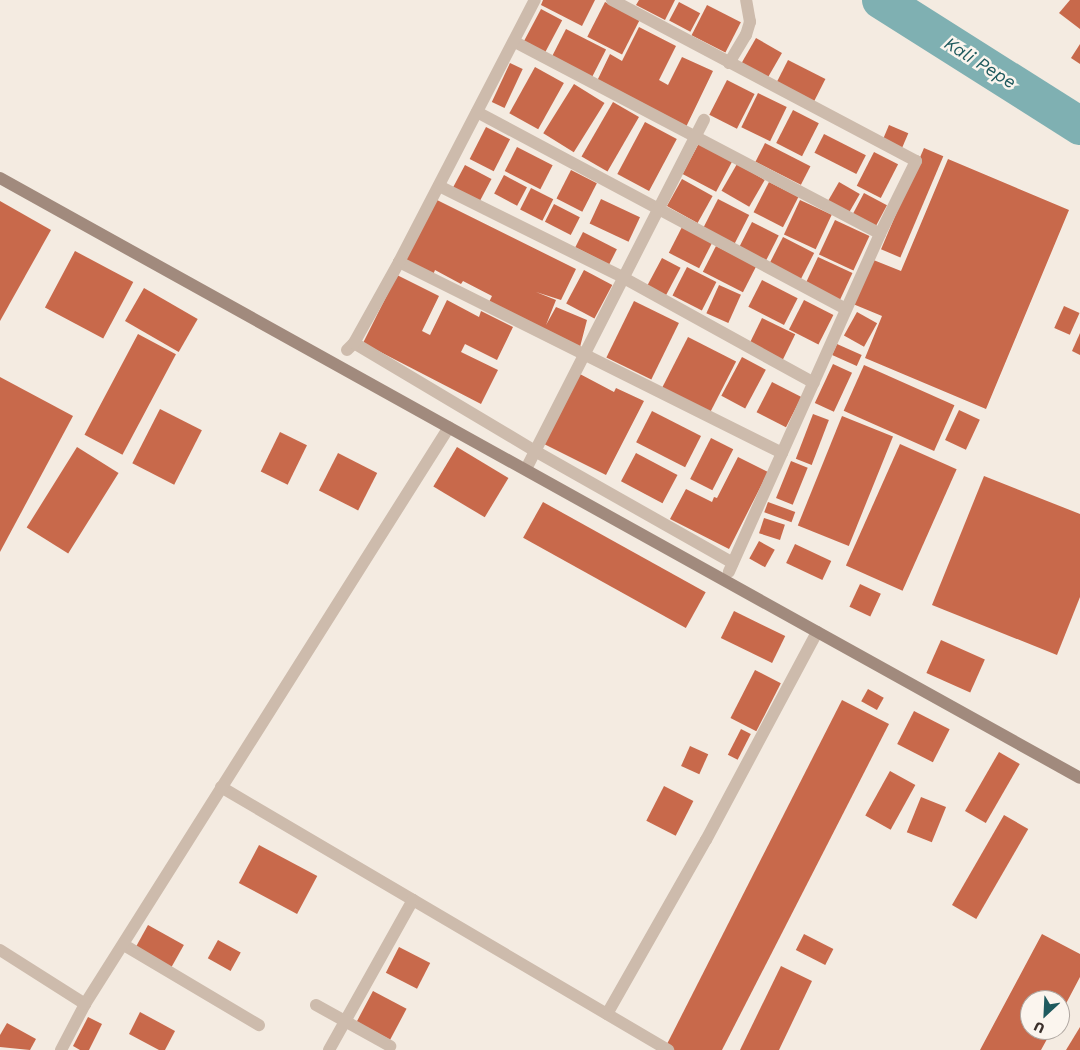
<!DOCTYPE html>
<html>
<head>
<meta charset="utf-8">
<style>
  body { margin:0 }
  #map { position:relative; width:1080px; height:1050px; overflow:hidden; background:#f4ebe1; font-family:"Work Sans",sans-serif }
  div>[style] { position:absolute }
  .river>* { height:38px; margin:-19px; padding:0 19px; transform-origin:19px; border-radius:19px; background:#7fb0b2 }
  .building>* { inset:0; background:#c8694b; transform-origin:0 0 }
  .minor>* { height:12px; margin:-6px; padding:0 6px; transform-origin:6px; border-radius:6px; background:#cdbbac }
  .secondary>* { height:12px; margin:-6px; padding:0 6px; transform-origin:6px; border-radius:6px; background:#a18a7d }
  span { translate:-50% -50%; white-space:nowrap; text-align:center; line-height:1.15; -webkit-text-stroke:5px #fbf5ee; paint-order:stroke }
  .water-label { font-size:18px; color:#1f5a5e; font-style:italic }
  .north { position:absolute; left:1020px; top:990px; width:50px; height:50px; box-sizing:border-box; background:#fbf5ee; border:1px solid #aea6a0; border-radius:50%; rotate:205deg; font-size:14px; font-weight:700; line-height:20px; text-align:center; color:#3b302b }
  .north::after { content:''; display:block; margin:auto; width:18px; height:22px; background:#1f5a5e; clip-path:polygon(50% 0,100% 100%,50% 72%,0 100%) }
</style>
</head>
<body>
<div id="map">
  <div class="river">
    <i style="left:881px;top:0;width:236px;rotate:32.3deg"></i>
  </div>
  <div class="building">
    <i style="clip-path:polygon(543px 0,595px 0,582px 26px,541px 5px)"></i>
    <i style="clip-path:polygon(639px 0,675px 0,665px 20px,636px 5px)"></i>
    <i style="clip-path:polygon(1070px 0,1080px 0,1080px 29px,1059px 13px)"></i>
    <i style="left:605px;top:2px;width:39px;height:39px;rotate:27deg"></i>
    <i style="left:679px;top:2px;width:24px;height:21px;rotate:28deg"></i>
    <i style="left:707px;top:5px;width:38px;height:34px;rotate:27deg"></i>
    <i style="left:541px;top:9px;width:24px;height:37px;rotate:28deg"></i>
    <i style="clip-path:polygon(639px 27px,676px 46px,659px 80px,668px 85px,682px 57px,713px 71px,686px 127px,597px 81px,610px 54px,622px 61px)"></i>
    <i style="left:566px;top:29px;width:45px;height:32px;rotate:27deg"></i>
    <i style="left:756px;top:38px;width:30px;height:32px;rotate:30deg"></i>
    <i style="clip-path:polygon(1080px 44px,1080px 64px,1071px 58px)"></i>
    <i style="left:788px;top:60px;width:42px;height:26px;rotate:27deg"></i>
    <i style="left:510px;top:63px;width:14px;height:43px;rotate:25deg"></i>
    <i style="left:535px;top:67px;width:33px;height:53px;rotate:29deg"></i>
    <i style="left:727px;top:80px;width:31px;height:39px;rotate:27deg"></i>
    <i style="left:574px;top:84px;width:36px;height:58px;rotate:32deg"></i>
    <i style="left:758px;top:93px;width:32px;height:38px;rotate:26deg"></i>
    <i style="left:613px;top:102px;width:30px;height:63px;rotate:30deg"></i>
    <i style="left:793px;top:110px;width:29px;height:37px;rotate:27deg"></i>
    <i style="left:645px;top:122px;width:36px;height:59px;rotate:28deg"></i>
    <i style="left:889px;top:125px;width:21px;height:17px;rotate:23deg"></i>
    <i style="left:486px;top:127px;width:27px;height:36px;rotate:27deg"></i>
    <i style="left:824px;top:134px;width:47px;height:21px;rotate:27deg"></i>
    <i style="left:699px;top:143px;width:38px;height:35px;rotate:28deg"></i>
    <i style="left:765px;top:143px;width:51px;height:21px;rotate:27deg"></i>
    <i style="left:517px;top:147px;width:40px;height:27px;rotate:27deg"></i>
    <i style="left:924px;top:148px;width:21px;height:110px;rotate:23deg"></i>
    <i style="left:874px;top:152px;width:27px;height:38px;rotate:27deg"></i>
    <i style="clip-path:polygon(948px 159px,1069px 210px,986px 409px,865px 358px,882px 316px,853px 304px,871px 259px,901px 271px)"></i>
    <i style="left:737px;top:164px;width:32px;height:31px;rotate:30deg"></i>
    <i style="left:465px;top:165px;width:30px;height:27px;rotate:28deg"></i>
    <i style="left:571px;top:170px;width:29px;height:32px;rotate:27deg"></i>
    <i style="left:504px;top:175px;width:26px;height:21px;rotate:28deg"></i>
    <i style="left:682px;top:179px;width:35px;height:31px;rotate:29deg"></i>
    <i style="left:769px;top:182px;width:33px;height:34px;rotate:27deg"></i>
    <i style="left:839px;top:182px;width:24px;height:24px;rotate:30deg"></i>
    <i style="left:531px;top:188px;width:25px;height:24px;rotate:27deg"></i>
    <i style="left:864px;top:193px;width:26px;height:28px;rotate:28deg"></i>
    <i style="left:601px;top:199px;width:43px;height:27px;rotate:25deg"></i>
    <i style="left:718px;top:199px;width:35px;height:32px;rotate:27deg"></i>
    <i style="clip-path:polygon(437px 200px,576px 269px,561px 300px,536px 292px,556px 300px,546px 325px,556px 307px,587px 320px,580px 347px,489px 302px,492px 296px,463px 281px,461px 284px,435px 270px,433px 275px,404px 260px)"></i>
    <i style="left:800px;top:200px;width:35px;height:38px;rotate:25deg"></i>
    <i style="clip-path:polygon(0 201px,51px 230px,0 321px)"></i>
    <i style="left:554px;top:204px;width:29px;height:20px;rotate:27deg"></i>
    <i style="left:835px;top:220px;width:38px;height:38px;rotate:25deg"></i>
    <i style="left:752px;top:222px;width:30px;height:30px;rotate:27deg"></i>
    <i style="left:682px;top:227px;width:34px;height:29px;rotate:27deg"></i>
    <i style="left:583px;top:232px;width:38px;height:17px;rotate:27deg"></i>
    <i style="left:783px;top:237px;width:35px;height:32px;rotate:27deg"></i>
    <i style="left:716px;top:246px;width:45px;height:29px;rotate:27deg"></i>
    <i style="left:75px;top:251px;width:66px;height:64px;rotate:28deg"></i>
    <i style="left:818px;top:257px;width:38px;height:31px;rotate:25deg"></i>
    <i style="left:662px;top:258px;width:21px;height:31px;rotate:28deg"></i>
    <i style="left:687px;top:267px;width:33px;height:32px;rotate:27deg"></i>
    <i style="left:584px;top:270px;width:32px;height:38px;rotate:28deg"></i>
    <i style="clip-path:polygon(397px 275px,439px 296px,422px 331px,430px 335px,447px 300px,479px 317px,481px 311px,513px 327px,497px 360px,465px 344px,461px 352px,498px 370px,481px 404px,363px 343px)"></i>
    <i style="left:762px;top:280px;width:40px;height:30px;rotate:27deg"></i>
    <i style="left:719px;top:285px;width:24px;height:31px;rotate:24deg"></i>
    <i style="left:144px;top:288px;width:62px;height:38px;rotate:30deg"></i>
    <i style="left:804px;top:300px;width:33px;height:33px;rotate:27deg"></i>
    <i style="left:634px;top:301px;width:50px;height:63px;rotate:26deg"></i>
    <i style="left:1064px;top:306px;width:17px;height:24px;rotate:24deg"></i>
    <i style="left:857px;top:312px;width:23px;height:27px;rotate:29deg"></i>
    <i style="left:762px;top:318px;width:37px;height:29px;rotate:26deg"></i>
    <i style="clip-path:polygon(1080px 333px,1080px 355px,1072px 351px)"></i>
    <i style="left:138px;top:334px;width:43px;height:114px;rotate:28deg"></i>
    <i style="left:688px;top:337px;width:54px;height:57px;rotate:27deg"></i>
    <i style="left:837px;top:344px;width:27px;height:12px;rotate:24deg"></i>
    <i style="left:742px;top:357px;width:27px;height:44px;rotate:28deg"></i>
    <i style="left:833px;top:364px;width:21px;height:43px;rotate:25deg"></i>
    <i style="left:864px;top:365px;width:99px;height:50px;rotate:24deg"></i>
    <i style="clip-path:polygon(578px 373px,614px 392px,616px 388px,644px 401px,606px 475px,542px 443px)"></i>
    <i style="clip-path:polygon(0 377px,73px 416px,0 552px)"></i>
    <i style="left:772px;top:382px;width:33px;height:34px;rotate:27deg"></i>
    <i style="left:160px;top:409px;width:47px;height:61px;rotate:27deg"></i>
    <i style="left:959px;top:410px;width:23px;height:33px;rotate:25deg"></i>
    <i style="left:652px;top:411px;width:55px;height:35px;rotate:27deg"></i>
    <i style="left:813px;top:414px;width:17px;height:48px;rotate:21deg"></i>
    <i style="left:842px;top:416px;width:55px;height:118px;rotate:22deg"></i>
    <i style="left:280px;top:432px;width:30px;height:44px;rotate:26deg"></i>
    <i style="left:711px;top:438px;width:25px;height:46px;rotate:27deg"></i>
    <i style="left:900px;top:444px;width:62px;height:133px;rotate:24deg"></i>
    <i style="left:77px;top:447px;width:49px;height:95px;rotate:32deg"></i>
    <i style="left:457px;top:447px;width:60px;height:46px;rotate:31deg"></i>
    <i style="left:338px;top:453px;width:44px;height:42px;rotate:27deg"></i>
    <i style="left:636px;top:453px;width:47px;height:32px;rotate:28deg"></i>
    <i style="clip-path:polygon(738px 457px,768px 472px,729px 549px,670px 519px,686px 489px,712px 502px,714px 497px,717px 498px)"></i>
    <i style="left:791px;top:461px;width:18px;height:40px;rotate:22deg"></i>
    <i style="clip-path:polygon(984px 476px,1080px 514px,1080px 597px,1057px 655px,932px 605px)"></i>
    <i style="left:543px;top:502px;width:186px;height:41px;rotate:29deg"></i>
    <i style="left:768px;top:502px;width:29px;height:11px;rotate:20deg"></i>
    <i style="left:764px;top:518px;width:22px;height:16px;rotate:18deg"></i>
    <i style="left:759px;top:541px;width:18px;height:20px;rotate:29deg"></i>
    <i style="left:795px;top:544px;width:40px;height:21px;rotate:25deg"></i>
    <i style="left:860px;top:584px;width:23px;height:25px;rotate:25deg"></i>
    <i style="left:734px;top:611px;width:57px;height:30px;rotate:26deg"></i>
    <i style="left:941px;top:640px;width:48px;height:36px;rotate:24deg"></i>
    <i style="left:755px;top:670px;width:29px;height:54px;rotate:27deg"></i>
    <i style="left:868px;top:689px;width:18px;height:14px;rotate:29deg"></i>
    <i style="clip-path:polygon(842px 700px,889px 724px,722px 1050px,674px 1050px,666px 1046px)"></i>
    <i style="left:914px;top:711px;width:40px;height:37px;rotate:27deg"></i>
    <i style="left:741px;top:729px;width:11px;height:29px;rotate:27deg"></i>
    <i style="left:690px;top:746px;width:20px;height:22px;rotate:24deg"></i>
    <i style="left:999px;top:752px;width:24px;height:68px;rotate:30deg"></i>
    <i style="left:890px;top:771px;width:29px;height:51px;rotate:29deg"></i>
    <i style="left:664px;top:786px;width:33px;height:39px;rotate:27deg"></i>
    <i style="left:921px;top:797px;width:27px;height:38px;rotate:22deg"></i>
    <i style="left:1004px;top:815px;width:28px;height:104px;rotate:30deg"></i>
    <i style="left:259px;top:845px;width:66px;height:43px;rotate:28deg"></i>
    <i style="left:148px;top:925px;width:41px;height:26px;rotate:29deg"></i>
    <i style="left:804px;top:934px;width:33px;height:18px;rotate:27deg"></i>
    <i style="clip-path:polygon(1042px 934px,1080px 954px,1080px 977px,1060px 1015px,1060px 1000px,1030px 1000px,1030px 1030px,1052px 1030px,1041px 1050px,980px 1050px)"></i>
    <i style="left:218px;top:940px;width:26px;height:21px;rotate:29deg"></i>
    <i style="left:399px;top:947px;width:35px;height:29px;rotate:27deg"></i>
    <i style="clip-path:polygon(781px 966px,812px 981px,779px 1050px,740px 1050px)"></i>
    <i style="left:373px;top:991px;width:38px;height:35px;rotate:28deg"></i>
    <i style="clip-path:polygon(140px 1012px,175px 1031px,165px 1050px,159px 1050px,129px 1034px)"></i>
    <i style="clip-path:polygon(88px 1017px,102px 1024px,89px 1050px,80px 1050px,73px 1046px)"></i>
    <i style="clip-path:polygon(7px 1023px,36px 1039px,30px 1050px,0 1047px,0 1035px)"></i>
    <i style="clip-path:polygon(1080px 1027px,1080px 1050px,1066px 1050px)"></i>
  </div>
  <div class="minor">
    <i style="left:612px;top:0;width:344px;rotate:27.9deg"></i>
    <i style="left:916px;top:161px;width:81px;rotate:116.3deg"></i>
    <i style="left:880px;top:234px;width:370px;rotate:114.1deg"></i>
    <i style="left:515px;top:42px;width:412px;rotate:27.7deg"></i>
    <i style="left:729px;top:63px;width:33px;rotate:-59deg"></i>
    <i style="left:746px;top:35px;width:14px;rotate:-73deg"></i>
    <i style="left:750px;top:22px;width:22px;rotate:-100deg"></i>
    <i style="left:477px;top:112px;width:418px;rotate:28.1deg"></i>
    <i style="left:439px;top:186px;width:204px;rotate:26.4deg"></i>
    <i style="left:622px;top:277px;width:219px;rotate:28.9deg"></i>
    <i style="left:399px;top:262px;width:428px;rotate:26.5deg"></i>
    <i style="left:354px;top:343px;width:211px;rotate:30.8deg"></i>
    <i style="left:535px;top:451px;width:227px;rotate:29.5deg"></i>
    <i style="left:347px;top:350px;width:10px;rotate:-45deg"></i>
    <i style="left:354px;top:343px;width:93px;rotate:-60.9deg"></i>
    <i style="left:399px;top:262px;width:295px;rotate:-62.6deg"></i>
    <i style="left:526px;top:469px;width:392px;rotate:-63deg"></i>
    <i style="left:221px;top:787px;width:519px;rotate:30.47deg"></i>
    <i style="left:124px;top:945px;width:157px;rotate:30.7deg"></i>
    <i style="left:0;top:950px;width:101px;rotate:32.4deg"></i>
    <i style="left:316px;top:1005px;width:85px;rotate:29deg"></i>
    <i style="left:607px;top:1014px;width:200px;rotate:-60.4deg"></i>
    <i style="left:706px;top:840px;width:236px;rotate:-61.9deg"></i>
    <i style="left:61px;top:1050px;width:52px;rotate:-62.4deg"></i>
    <i style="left:85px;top:1004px;width:682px;rotate:-57.75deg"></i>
    <i style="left:329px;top:1050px;width:172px;rotate:-60.8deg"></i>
  </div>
  <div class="secondary">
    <i style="left:0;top:178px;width:1235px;rotate:29.05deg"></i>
  </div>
  <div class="water-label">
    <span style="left:980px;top:63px;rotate:32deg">Kali Pepe</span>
  </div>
  <div class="north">U</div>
</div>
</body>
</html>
